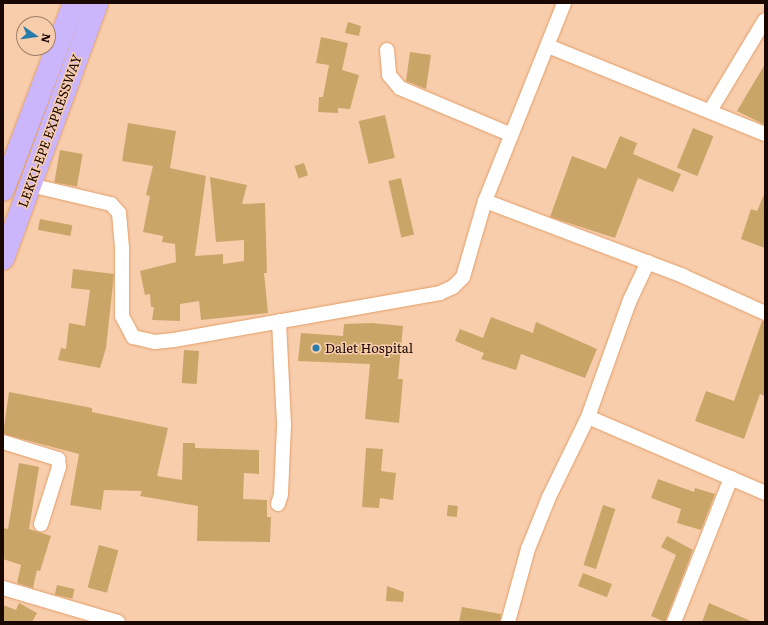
<!DOCTYPE html>
<html>
<head>
<meta charset="utf-8">
<style>
  body { margin:0 }
  #map { position:relative; width:768px; height:625px; overflow:hidden; background:#f8cdac; font-family:Literata,serif }
  div>[style] { position:absolute }
  .building>* { inset:0; background:#caa568; transform-origin:0 0 }
  .roads { filter:drop-shadow(0 0 1px #e29d66) drop-shadow(0 0 1px #e29d66) }
  .minor>* { height:14px; margin:-7px; padding:0 7px; transform-origin:7px; border-radius:7px; background:#fff }
  .trunk>* { height:22px; margin:-11px; padding:0 11px; transform-origin:11px; border-radius:11px; background:#ccb6fb }
  .dots>* { width:11px; height:11px; translate:-50% -50%; box-sizing:border-box; border:2px solid #f8cdac; border-radius:50% }
  span { translate:-50% -50%; white-space:nowrap; text-align:center; line-height:1.15; -webkit-text-stroke:3px #f8cdac; paint-order:stroke }
  .street-label { font-size:13px; color:#190700 }
  .poi-label { font-size:13px; color:#190700 }
  .left { translate:0 -50%; text-align:left }
  .frame { position:absolute; inset:0; border:4px solid #190700; pointer-events:none }
  .north { position:absolute; left:16px; top:16px; width:40px; height:40px; box-sizing:border-box; background:#f8cdac; border:1px solid #9f7e67; border-radius:50%; rotate:103deg; font-size:11px; font-weight:700; line-height:16px; text-align:center; color:#190700 }
  .north::after { content:''; display:block; margin:auto; width:14px; height:18px; background:#277bab; clip-path:polygon(50% 0,100% 100%,50% 72%,0 100%) }
</style>
</head>
<body>
<div id="map">
  <div class="building">
    <i style="clip-path:polygon(348px 22px,361px 26px,359px 36px,345px 33px)"></i>
    <i style="clip-path:polygon(321px 37px,348px 43px,342px 70px,359px 75px,350px 109px,338px 108px,338px 113px,318px 112px,319px 97px,323px 97px,329px 65px,316px 63px)"></i>
    <i style="clip-path:polygon(410px 52px,431px 55px,426px 89px,406px 81px)"></i>
    <i style="clip-path:polygon(765px 64px,765px 125px,737px 111px)"></i>
    <i style="left:385px;top:115px;width:44px;height:27px;rotate:77deg"></i>
    <i style="clip-path:polygon(128px 123px,176px 131px,170px 168px,206px 176px,195px 256px,223px 254px,223px 264px,244px 261px,244px 240px,216px 242px,210px 177px,247px 185px,242px 204px,265px 203px,267px 273px,264px 273px,268px 313px,201px 320px,199px 301px,180px 304px,180px 321px,152px 320px,154px 307px,151px 307px,150px 294px,145px 295px,140px 271px,176px 262px,175px 244px,162px 242px,163px 236px,143px 232px,150px 196px,146px 195px,153px 166px,122px 161px)"></i>
    <i style="left:693px;top:128px;width:22px;height:43px;rotate:22deg"></i>
    <i style="clip-path:polygon(620px 136px,637px 143px,633px 154px,681px 174px,673px 192px,638px 178px,615px 238px,550px 217px,572px 156px,606px 169px)"></i>
    <i style="left:60px;top:150px;width:23px;height:33px;rotate:10deg"></i>
    <i style="left:304px;top:163px;width:13px;height:10px;rotate:72deg"></i>
    <i style="left:401px;top:178px;width:58px;height:13px;rotate:77deg"></i>
    <i style="clip-path:polygon(765px 192px,765px 248px,741px 239px,751px 209px,757px 211px)"></i>
    <i style="left:40px;top:219px;width:33px;height:11px;rotate:11deg"></i>
    <i style="clip-path:polygon(73px 269px,114px 274px,106px 348px,100px 368px,58px 360px,61px 348px,66px 349px,69px 323px,85px 326px,90px 290px,71px 288px)"></i>
    <i style="clip-path:polygon(491px 317px,533px 333px,536px 322px,597px 349px,585px 378px,521px 354px,516px 370px,481px 359px,484px 353px,455px 341px,460px 329px,483px 338px)"></i>
    <i style="clip-path:polygon(762px 321px,765px 321px,765px 396px,760px 394px,744px 439px,695px 421px,706px 391px,734px 401px)"></i>
    <i style="clip-path:polygon(372px 323px,403px 326px,398px 379px,403px 379px,399px 423px,365px 419px,370px 364px,298px 361px,301px 333px,343px 336px,344px 324px)"></i>
    <i style="left:184px;top:350px;width:15px;height:33px;rotate:4deg"></i>
    <i style="clip-path:polygon(9px 392px,92px 408px,92px 412px,168px 428px,157px 476px,182px 480px,183px 443px,195px 443px,195px 448px,259px 450px,259px 474px,244px 473px,243px 499px,267px 500px,267px 517px,271px 517px,270px 542px,197px 541px,198px 506px,140px 496px,142px 491px,104px 490px,101px 510px,70px 505px,79px 454px,3px 434px)"></i>
    <i style="clip-path:polygon(366px 448px,383px 449px,381px 471px,396px 473px,393px 500px,380px 498px,379px 508px,362px 507px)"></i>
    <i style="clip-path:polygon(19px 463px,39px 467px,29px 529px,51px 536px,40px 571px,37px 570px,33px 588px,17px 583px,21px 565px,3px 559px,3px 528px,8px 529px)"></i>
    <i style="clip-path:polygon(658px 479px,694px 492px,695px 488px,715px 494px,701px 530px,677px 523px,681px 509px,651px 498px)"></i>
    <i style="left:448px;top:505px;width:10px;height:11px;rotate:6deg"></i>
    <i style="left:603px;top:505px;width:13px;height:63px;rotate:18deg"></i>
    <i style="clip-path:polygon(667px 536px,693px 550px,665px 622px,651px 616px,676px 555px,661px 547px)"></i>
    <i style="left:99px;top:545px;width:20px;height:44px;rotate:15deg"></i>
    <i style="left:583px;top:573px;width:31px;height:14px;rotate:21deg"></i>
    <i style="left:57px;top:585px;width:18px;height:10px;rotate:13deg"></i>
    <i style="clip-path:polygon(387px 586px,404px 592px,403px 602px,386px 601px)"></i>
    <i style="clip-path:polygon(19px 603px,37px 613px,32px 622px,3px 622px,3px 605px,16px 610px)"></i>
    <i style="clip-path:polygon(709px 603px,753px 622px,702px 622px)"></i>
    <i style="clip-path:polygon(462px 607px,501px 614px,500px 622px,459px 622px)"></i>
  </div>
  <div class="roads">
    <div class="minor">
      <i style="left:548px;top:46px;width:234px;rotate:22.1deg"></i>
      <i style="left:387px;top:50px;width:25px;rotate:85deg"></i>
      <i style="left:389px;top:75px;width:17px;rotate:50deg"></i>
      <i style="left:400px;top:88px;width:121px;rotate:22.8deg"></i>
      <i style="left:710px;top:111px;width:106px;rotate:-58.9deg"></i>
      <i style="left:30px;top:185px;width:83px;rotate:13.2deg"></i>
      <i style="left:111px;top:204px;width:12px;rotate:48deg"></i>
      <i style="left:119px;top:213px;width:38px;rotate:85deg"></i>
      <i style="left:122px;top:251px;width:65px;rotate:90deg"></i>
      <i style="left:122px;top:316px;width:24px;rotate:62deg"></i>
      <i style="left:133px;top:337px;width:23px;rotate:13deg"></i>
      <i style="left:155px;top:342px;width:19px;rotate:-6deg"></i>
      <i style="left:174px;top:340px;width:270px;rotate:-10deg"></i>
      <i style="left:440px;top:293px;width:14px;rotate:-25deg"></i>
      <i style="left:453px;top:287px;width:14px;rotate:-45deg"></i>
      <i style="left:463px;top:277px;width:79px;rotate:-73.9deg"></i>
      <i style="left:485px;top:201px;width:213px;rotate:-68.2deg"></i>
      <i style="left:485px;top:201px;width:212px;rotate:20.7deg"></i>
      <i style="left:683px;top:276px;width:90px;rotate:24.3deg"></i>
      <i style="left:588px;top:417px;width:193px;rotate:23.2deg"></i>
      <i style="left:3px;top:442px;width:58px;rotate:17.2deg"></i>
      <i style="left:58px;top:459px;width:8px;rotate:83deg"></i>
      <i style="left:59px;top:467px;width:60px;rotate:107.5deg"></i>
      <i style="left:278px;top:504px;width:10px;rotate:-73deg"></i>
      <i style="left:281px;top:494px;width:70px;rotate:-87.5deg"></i>
      <i style="left:284px;top:424px;width:103px;rotate:-92.8deg"></i>
      <i style="left:3px;top:588px;width:120px;rotate:16.5deg"></i>
      <i style="left:508px;top:622px;width:76px;rotate:-74.7deg"></i>
      <i style="left:528px;top:549px;width:56px;rotate:-68deg"></i>
      <i style="left:549px;top:497px;width:89px;rotate:-64deg"></i>
      <i style="left:588px;top:417px;width:124px;rotate:-70.3deg"></i>
      <i style="left:630px;top:300px;width:42px;rotate:-64.7deg"></i>
      <i style="left:674px;top:622px;width:155px;rotate:-68.4deg"></i>
    </div>
    <div class="trunk">
      <i style="left:3px;top:190px;width:200px;rotate:-69.2deg"></i>
      <i style="left:3px;top:259px;width:273px;rotate:-69.8deg"></i>
    </div>
  </div>
  <div class="dots">
    <i style="left:316px;top:348px;background:#277bab"></i>
  </div>
  <div class="street-label">
    <span style="left:50px;top:131px;rotate:-70deg">LEKKI-EPE EXPRESSWAY</span>
  </div>
  <div class="poi-label">
    <span class="left" style="left:325px;top:348px">Dalet Hospital</span>
  </div>
  <div class="frame"></div>
  <div class="north">N</div>
</div>
</body>
</html>
